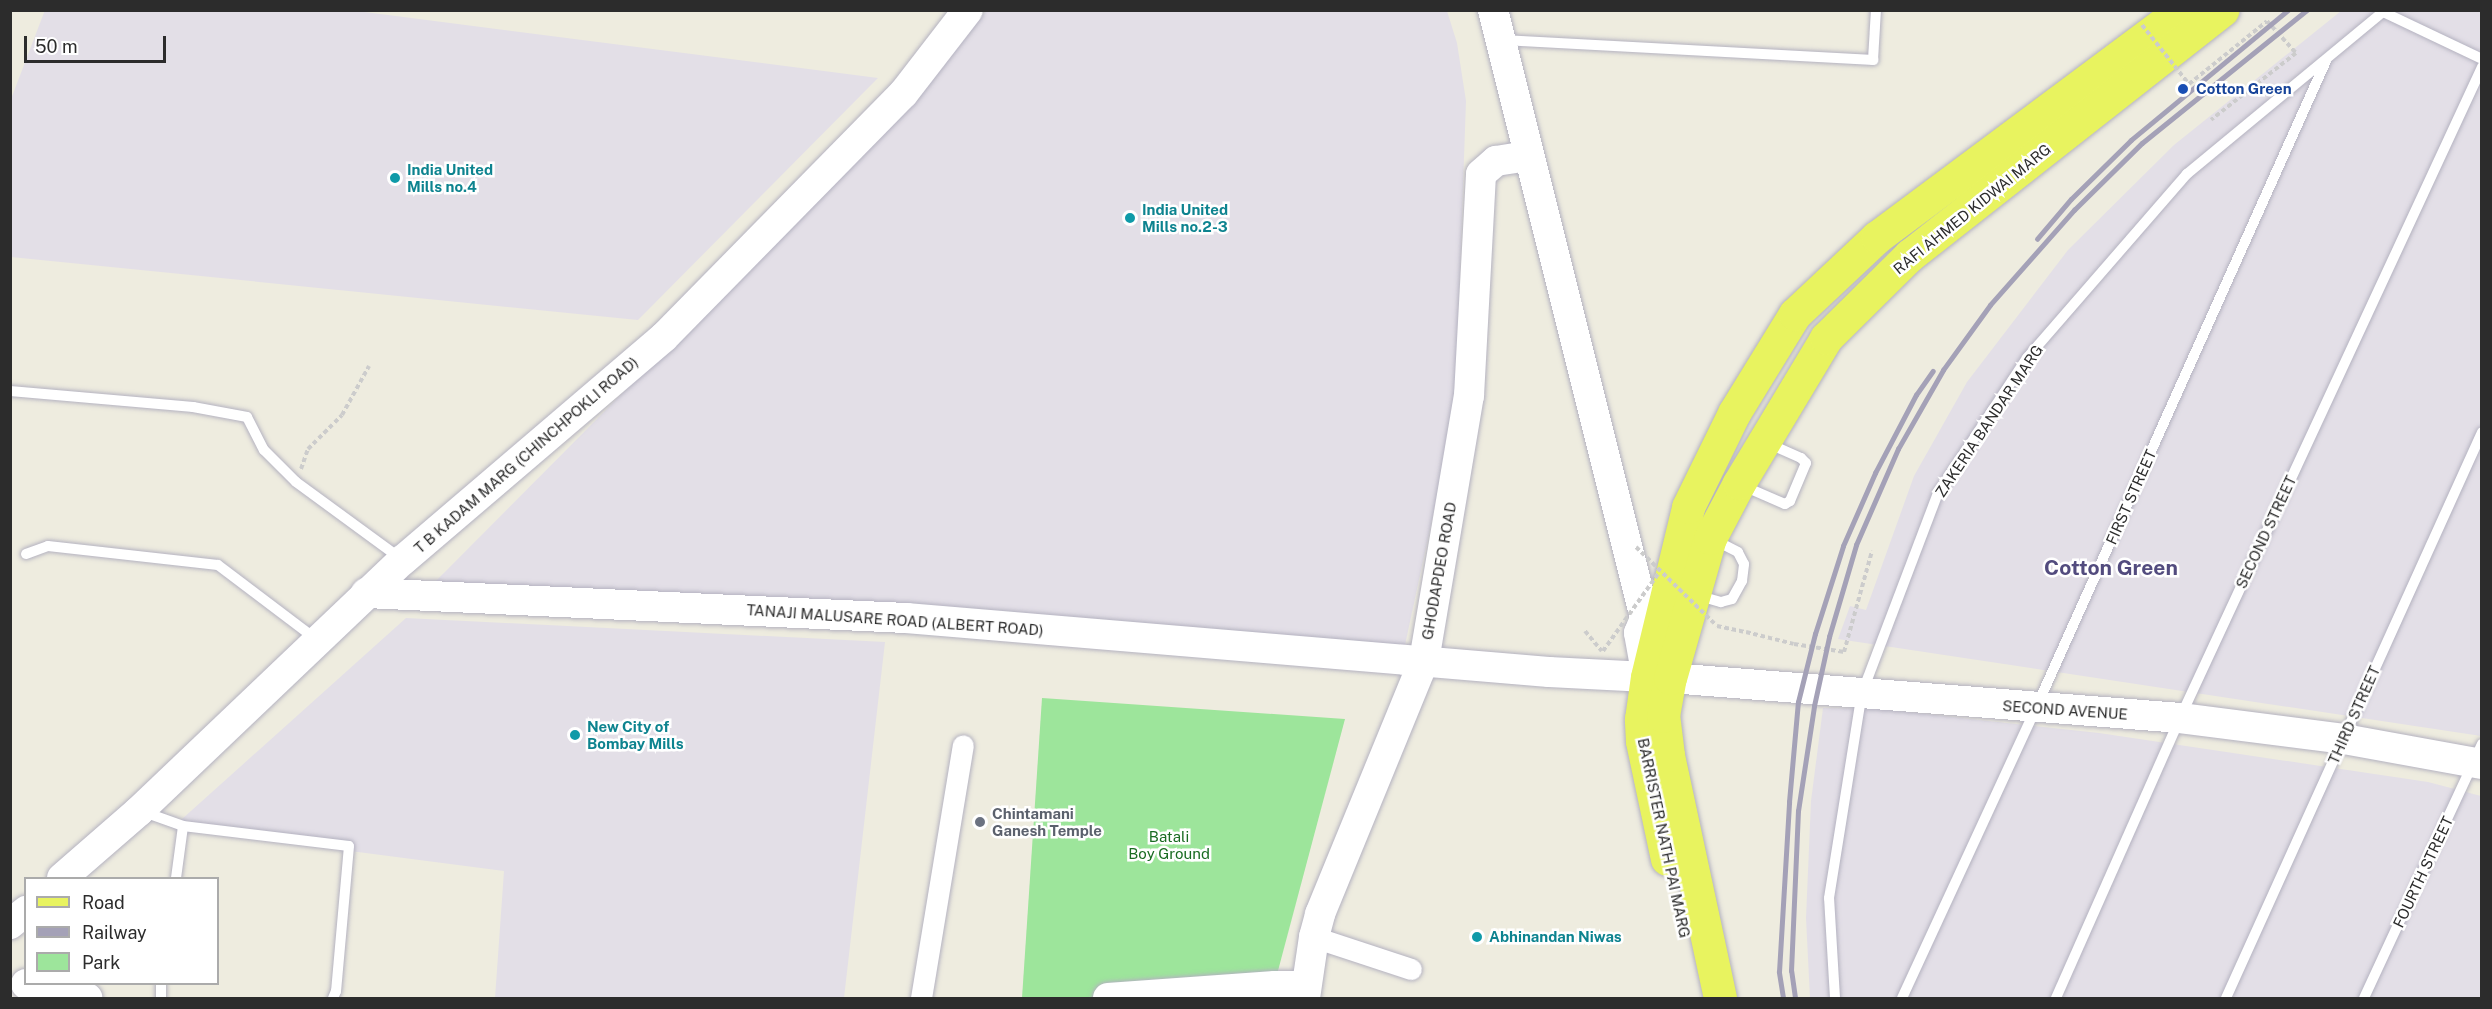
<!DOCTYPE html>
<html>
<head>
<meta charset="utf-8">
<style>
  body { margin:0 }
  #map { position:relative; width:2492px; height:1009px; overflow:hidden; background:#eeecdf; font-family:"Public Sans",sans-serif }
  div>[style] { position:absolute }
  .industrial>* { inset:0; background:#e3dfe7 }
  .green>* { inset:0; background:#9de59b }
  .path>* { height:4px; margin-top:-2px; transform-origin:0; background:repeating-linear-gradient(90deg,#ccc 0 4.5px,transparent 0 7.5px) }
  .roads { filter:drop-shadow(0 0 2px #b4b2c0) drop-shadow(0 0 2px #b4b2c0) }
  .lane>* { height:10px; margin:-5px; padding:0 5px; transform-origin:5px; border-radius:5px; background:#fff }
  .street>* { height:21px; margin:-10.5px; padding:0 10.5px; transform-origin:10.5px; border-radius:10.5px; background:#fff }
  .secondary>* { height:30px; margin:-15px; padding:0 15px; transform-origin:15px; border-radius:15px; background:#fff }
  .primary>* { height:33px; margin:-16.5px; padding:0 16.5px; transform-origin:16.5px; border-radius:16.5px; background:#e8f35f }
  .rail>* { height:4.5px; margin:-2.25px; padding:0 2.25px; transform-origin:2.25px; border-radius:2.25px; background:#a4a1b7 }
  .path-bridge>* { height:4px; margin-top:-2px; transform-origin:0; background:repeating-linear-gradient(90deg,#ccc 0 4.5px,transparent 0 7.5px) }
  .dots>* { width:16px; height:16px; translate:-50% -50%; box-sizing:border-box; border:3px solid #fff; border-radius:50% }
  span { translate:-50% -50%; white-space:nowrap; text-align:center; line-height:1.15; -webkit-text-stroke:5px #fff; paint-order:stroke }
  .transit-label { font-size:15px; color:#164399; font-weight:700 }
  .left { translate:0 -50%; text-align:left }
  .culture-label { font-size:15px; color:#0d838f; font-weight:700 }
  .street-label { font-size:15px; color:#2c2c2c }
  .worship-label { font-size:15px; color:#5b616d; font-weight:700 }
  .park-label { font-size:15px; color:#1a6c22 }
  .district-label { font-size:21px; color:#524b7e; font-weight:700 }
  .frame { position:absolute; inset:0; border:12px solid #2c2c2c; pointer-events:none }
  .legend { position:absolute; left:24px; top:877px; width:195px; height:108px; box-sizing:border-box; background:#fff; border:2px solid #ababab; margin:0; padding:8px 10px; list-style:none; font-size:18px; color:#2c2c2c }
  .legend li { display:flex; align-items:center; gap:12px; height:30px }
  .legend b { width:30px; border:2px solid #ababab }
  .scale { position:absolute; left:24px; top:36px; width:142px; height:27px; box-sizing:border-box; border:3px solid #2c2c2c; border-top:0; padding-left:8px; font-size:18px; line-height:21px; white-space:nowrap; color:#2c2c2c; -webkit-text-stroke:4px #fff; paint-order:stroke }
</style>
</head>
<body>
<div id="map">
  <div class="industrial">
    <i style="clip-path:polygon(45px 10px,357px 11px,878px 78px,638px 320px,11px 257px,11px 99px)"></i>
    <i style="clip-path:polygon(986px 11px,1447px 11px,1457px 43px,1466px 101px,1455px 412px,1405px 645px,430px 587px,911px 103px)"></i>
    <i style="clip-path:polygon(2341px 11px,2481px 11px,2481px 736px,1838px 639px,1850px 606px,1866px 610px,1914px 476px,1967px 382px,2068px 250px,2174px 145px)"></i>
    <i style="clip-path:polygon(406px 618px,885px 642px,844px 998px,495px 998px,504px 871px,172px 828px)"></i>
    <i style="clip-path:polygon(1823px 708px,1880px 709px,2099px 733px,2428px 782px,2481px 796px,2481px 998px,1810px 998px,1806px 918px,1811px 801px)"></i>
  </div>
  <div class="green">
    <i style="clip-path:polygon(1042px 698px,1345px 719px,1275px 982px,1077px 998px,1022px 998px)"></i>
  </div>
  <div class="path">
    <i style="left:2189px;top:84px;width:100px;rotate:-38.9deg"></i>
    <i style="left:2267px;top:21px;width:43px;rotate:47.8deg"></i>
    <i style="left:2296px;top:53px;width:108px;rotate:141.8deg"></i>
    <i style="left:301px;top:469px;width:21px;rotate:-71deg"></i>
    <i style="left:308px;top:449px;width:48px;rotate:-45deg"></i>
    <i style="left:342px;top:415px;width:56px;rotate:-61.1deg"></i>
    <i style="left:1585px;top:631px;width:26px;rotate:50deg"></i>
    <i style="left:1746px;top:632px;width:49px;rotate:14deg"></i>
    <i style="left:1794px;top:644px;width:51px;rotate:9.1deg"></i>
    <i style="left:1844px;top:652px;width:105px;rotate:-74.5deg"></i>
  </div>
  <div class="roads">
    <div class="lane">
      <i style="left:2383px;top:12px;width:110px;rotate:25.4deg"></i>
      <i style="left:1503px;top:40px;width:371px;rotate:3.1deg"></i>
      <i style="left:1873px;top:60px;width:50px;rotate:-86.6deg"></i>
      <i style="left:10px;top:391px;width:184px;rotate:5deg"></i>
      <i style="left:193px;top:407px;width:55px;rotate:10.5deg"></i>
      <i style="left:247px;top:417px;width:37px;rotate:63deg"></i>
      <i style="left:264px;top:450px;width:45px;rotate:45deg"></i>
      <i style="left:296px;top:482px;width:129px;rotate:36.2deg"></i>
      <i style="left:1741px;top:485px;width:48px;rotate:23.4deg"></i>
      <i style="left:1785px;top:504px;width:6px;rotate:-31deg"></i>
      <i style="left:1790px;top:501px;width:41px;rotate:-67.2deg"></i>
      <i style="left:1806px;top:463px;width:7px;rotate:-135deg"></i>
      <i style="left:1801px;top:458px;width:37px;rotate:-156deg"></i>
      <i style="left:26px;top:554px;width:23px;rotate:-20deg"></i>
      <i style="left:48px;top:546px;width:171px;rotate:6.4deg"></i>
      <i style="left:218px;top:565px;width:123px;rotate:37.1deg"></i>
      <i style="left:1696px;top:595px;width:26px;rotate:16deg"></i>
      <i style="left:1721px;top:602px;width:11px;rotate:-15deg"></i>
      <i style="left:1732px;top:599px;width:21px;rotate:-61deg"></i>
      <i style="left:1742px;top:581px;width:17px;rotate:-83deg"></i>
      <i style="left:1744px;top:564px;width:13px;rotate:-117deg"></i>
      <i style="left:1738px;top:552px;width:28px;rotate:-153deg"></i>
      <i style="left:144px;top:812px;width:41px;rotate:19.7deg"></i>
      <i style="left:183px;top:826px;width:167px;rotate:6.9deg"></i>
      <i style="left:349px;top:846px;width:146px;rotate:95.1deg"></i>
      <i style="left:336px;top:991px;width:8px;rotate:113deg"></i>
      <i style="left:176px;top:878px;width:52px;rotate:-82.3deg"></i>
      <i style="left:161px;top:998px;width:14px;rotate:-90deg"></i>
      <i style="left:1835px;top:998px;width:100px;rotate:-93.4deg"></i>
      <i style="left:1829px;top:898px;width:208px;rotate:-80.9deg"></i>
      <i style="left:1862px;top:693px;width:214px;rotate:-69.2deg"></i>
      <i style="left:1938px;top:493px;width:162px;rotate:-56.6deg"></i>
      <i style="left:2027px;top:358px;width:244px;rotate:-49deg"></i>
      <i style="left:2187px;top:174px;width:257px;rotate:-39.6deg"></i>
      <i style="left:1902px;top:998px;width:319px;rotate:-65.2deg"></i>
      <i style="left:2036px;top:708px;width:709px;rotate:-65.86deg"></i>
      <i style="left:2056px;top:998px;width:306px;rotate:-66.1deg"></i>
      <i style="left:2180px;top:718px;width:718px;rotate:-65.11deg"></i>
      <i style="left:2226px;top:998px;width:621px;rotate:-65.66deg"></i>
      <i style="left:2364px;top:998px;width:280px;rotate:-65.1deg"></i>
    </div>
    <div class="street">
      <i style="left:1314px;top:937px;width:102px;rotate:18.3deg"></i>
      <i style="left:921px;top:998px;width:256px;rotate:-80.6deg"></i>
    </div>
    <div class="secondary">
      <i style="left:366px;top:593px;width:541px;rotate:2.65deg"></i>
      <i style="left:906px;top:618px;width:645px;rotate:4.8deg"></i>
      <i style="left:1549px;top:672px;width:98px;rotate:2.9deg"></i>
      <i style="left:1647px;top:677px;width:45px;rotate:-100.3deg"></i>
      <i style="left:1639px;top:633px;width:16px;rotate:-68deg"></i>
      <i style="left:1645px;top:618px;width:627px;rotate:-104.04deg"></i>
      <i style="left:1670px;top:678px;width:512px;rotate:4.48deg"></i>
      <i style="left:2180px;top:718px;width:165px;rotate:7.3deg"></i>
      <i style="left:2344px;top:739px;width:140px;rotate:10.3deg"></i>
      <i style="left:62px;top:878px;width:102px;rotate:-41deg"></i>
      <i style="left:139px;top:811px;width:364px;rotate:-43.6deg"></i>
      <i style="left:403px;top:560px;width:343px;rotate:-40.5deg"></i>
      <i style="left:664px;top:337px;width:341px;rotate:-45.5deg"></i>
      <i style="left:903px;top:94px;width:106px;rotate:-52.3deg"></i>
      <i style="left:10px;top:924px;width:21px;rotate:-39deg"></i>
      <i style="left:26px;top:984px;width:63px;rotate:12.9deg"></i>
      <i style="left:1108px;top:998px;width:167px;rotate:-4.1deg"></i>
      <i style="left:1275px;top:986px;width:30px"></i>
      <i style="left:1305px;top:998px;width:62px;rotate:-81.6deg"></i>
      <i style="left:1314px;top:937px;width:24px;rotate:-75deg"></i>
      <i style="left:1320px;top:914px;width:274px;rotate:-67.7deg"></i>
      <i style="left:1424px;top:661px;width:269px;rotate:-80.4deg"></i>
      <i style="left:1469px;top:396px;width:222px;rotate:-86.9deg"></i>
      <i style="left:1481px;top:174px;width:20px;rotate:-41deg"></i>
      <i style="left:1496px;top:161px;width:33px;rotate:-9deg"></i>
    </div>
    <div class="primary">
      <i style="left:1667px;top:859px;width:121px;rotate:-102deg"></i>
      <i style="left:1642px;top:741px;width:22px;rotate:-93deg"></i>
      <i style="left:1641px;top:719px;width:42px;rotate:-81.9deg"></i>
      <i style="left:1647px;top:677px;width:175px;rotate:-76.4deg"></i>
      <i style="left:1688px;top:507px;width:105px;rotate:-63.9deg"></i>
      <i style="left:1734px;top:413px;width:116px;rotate:-58.4deg"></i>
      <i style="left:1795px;top:314px;width:112px;rotate:-43.2deg"></i>
      <i style="left:1877px;top:237px;width:379px;rotate:-36.7deg"></i>
      <i style="left:1720px;top:998px;width:249px;rotate:-102.1deg"></i>
      <i style="left:1668px;top:755px;width:39px;rotate:-97deg"></i>
      <i style="left:1663px;top:716px;width:39px;rotate:-80deg"></i>
      <i style="left:1670px;top:678px;width:146px;rotate:-74.1deg"></i>
      <i style="left:1710px;top:538px;width:62px;rotate:-62.2deg"></i>
      <i style="left:1739px;top:483px;width:169px;rotate:-59deg"></i>
      <i style="left:1826px;top:338px;width:118px;rotate:-44.7deg"></i>
      <i style="left:1910px;top:255px;width:397px;rotate:-38.1deg"></i>
    </div>
  </div>
  <div class="rail">
    <i style="left:2037px;top:239px;width:52px;rotate:-49.6deg"></i>
    <i style="left:2071px;top:199px;width:84px;rotate:-44.5deg"></i>
    <i style="left:2131px;top:140px;width:204px;rotate:-39.6deg"></i>
    <i style="left:1783px;top:998px;width:26px;rotate:-99deg"></i>
    <i style="left:1779px;top:972px;width:170px;rotate:-86.6deg"></i>
    <i style="left:1789px;top:802px;width:100px;rotate:-84.9deg"></i>
    <i style="left:1798px;top:702px;width:70px;rotate:-76deg"></i>
    <i style="left:1815px;top:634px;width:92px;rotate:-72.3deg"></i>
    <i style="left:1843px;top:546px;width:80px;rotate:-66.3deg"></i>
    <i style="left:1875px;top:473px;width:88px;rotate:-62.3deg"></i>
    <i style="left:1916px;top:395px;width:29px;rotate:-55deg"></i>
    <i style="left:1795px;top:998px;width:27px;rotate:-98deg"></i>
    <i style="left:1791px;top:971px;width:160px;rotate:-87.5deg"></i>
    <i style="left:1798px;top:811px;width:106px;rotate:-81.3deg"></i>
    <i style="left:1814px;top:706px;width:71px;rotate:-77.7deg"></i>
    <i style="left:1829px;top:637px;width:96px;rotate:-73.6deg"></i>
    <i style="left:1856px;top:545px;width:105px;rotate:-66.4deg"></i>
    <i style="left:1898px;top:449px;width:91px;rotate:-60.3deg"></i>
    <i style="left:1943px;top:370px;width:80px;rotate:-54.1deg"></i>
    <i style="left:1990px;top:305px;width:127px;rotate:-48.5deg"></i>
    <i style="left:2074px;top:210px;width:95px;rotate:-44.6deg"></i>
    <i style="left:2142px;top:143px;width:212px;rotate:-38.9deg"></i>
  </div>
  <div class="path-bridge">
    <i style="left:2142px;top:25px;width:75px;rotate:51.5deg"></i>
    <i style="left:1636px;top:547px;width:113px;rotate:44.3deg"></i>
    <i style="left:1717px;top:626px;width:30px;rotate:12deg"></i>
    <i style="left:1603px;top:651px;width:98px;rotate:-54.5deg"></i>
  </div>
  <div class="dots">
    <i style="left:2183px;top:89px;background:#1a4fb4"></i>
    <i style="left:395px;top:178px;background:#0f9aa8"></i>
    <i style="left:1130px;top:218px;background:#0f9aa8"></i>
    <i style="left:575px;top:735px;background:#0f9aa8"></i>
    <i style="left:980px;top:822px;background:#6b7280"></i>
    <i style="left:1477px;top:937px;background:#0f9aa8"></i>
  </div>
  <div class="transit-label">
    <span class="left" style="left:2196px;top:89px">Cotton Green</span>
  </div>
  <div class="culture-label">
    <span class="left" style="left:407px;top:178px">India United<br>Mills no.4</span>
    <span class="left" style="left:1142px;top:218px">India United<br>Mills no.2-3</span>
    <span class="left" style="left:587px;top:735px">New City of<br>Bombay Mills</span>
    <span class="left" style="left:1489px;top:937px">Abhinandan Niwas</span>
  </div>
  <div class="street-label">
    <span style="left:1972px;top:209px;rotate:-39deg">RAFI AHMED KIDWAI MARG</span>
    <span style="left:1989px;top:421px;rotate:-56deg">ZAKERIA BANDAR MARG</span>
    <span style="left:526px;top:455px;rotate:-41deg">T B KADAM MARG (CHINCHPOKLI ROAD)</span>
    <span style="left:2131px;top:497px;rotate:-66deg">FIRST STREET</span>
    <span style="left:2266px;top:532px;rotate:-65deg">SECOND STREET</span>
    <span style="left:1439px;top:571px;rotate:-80deg">GHODAPDEO ROAD</span>
    <span style="left:895px;top:620px;rotate:4deg">TANAJI MALUSARE ROAD (ALBERT ROAD)</span>
    <span style="left:2065px;top:710px;rotate:4deg">SECOND AVENUE</span>
    <span style="left:2354px;top:715px;rotate:-66deg">THIRD STREET</span>
    <span style="left:1664px;top:838px;rotate:78deg">BARRISTER NATH PAI MARG</span>
    <span style="left:2423px;top:872px;rotate:-65deg">FOURTH STREET</span>
  </div>
  <div class="worship-label">
    <span class="left" style="left:992px;top:822px">Chintamani<br>Ganesh Temple</span>
  </div>
  <div class="park-label">
    <span style="left:1169px;top:845px">Batali<br>Boy Ground</span>
  </div>
  <div class="district-label">
    <span style="left:2111px;top:568px">Cotton Green</span>
  </div>
  <div class="frame"></div>
  <ul class="legend">
  <li><b style="height:8px;background:#e8f35f"></b>Road</li>
  <li><b style="height:8px;background:#a4a1b7"></b>Railway</li>
  <li><b style="height:16px;background:#9de59b"></b>Park</li>
  </ul>
  <div class="scale">50 m</div>
</div>
</body>
</html>
